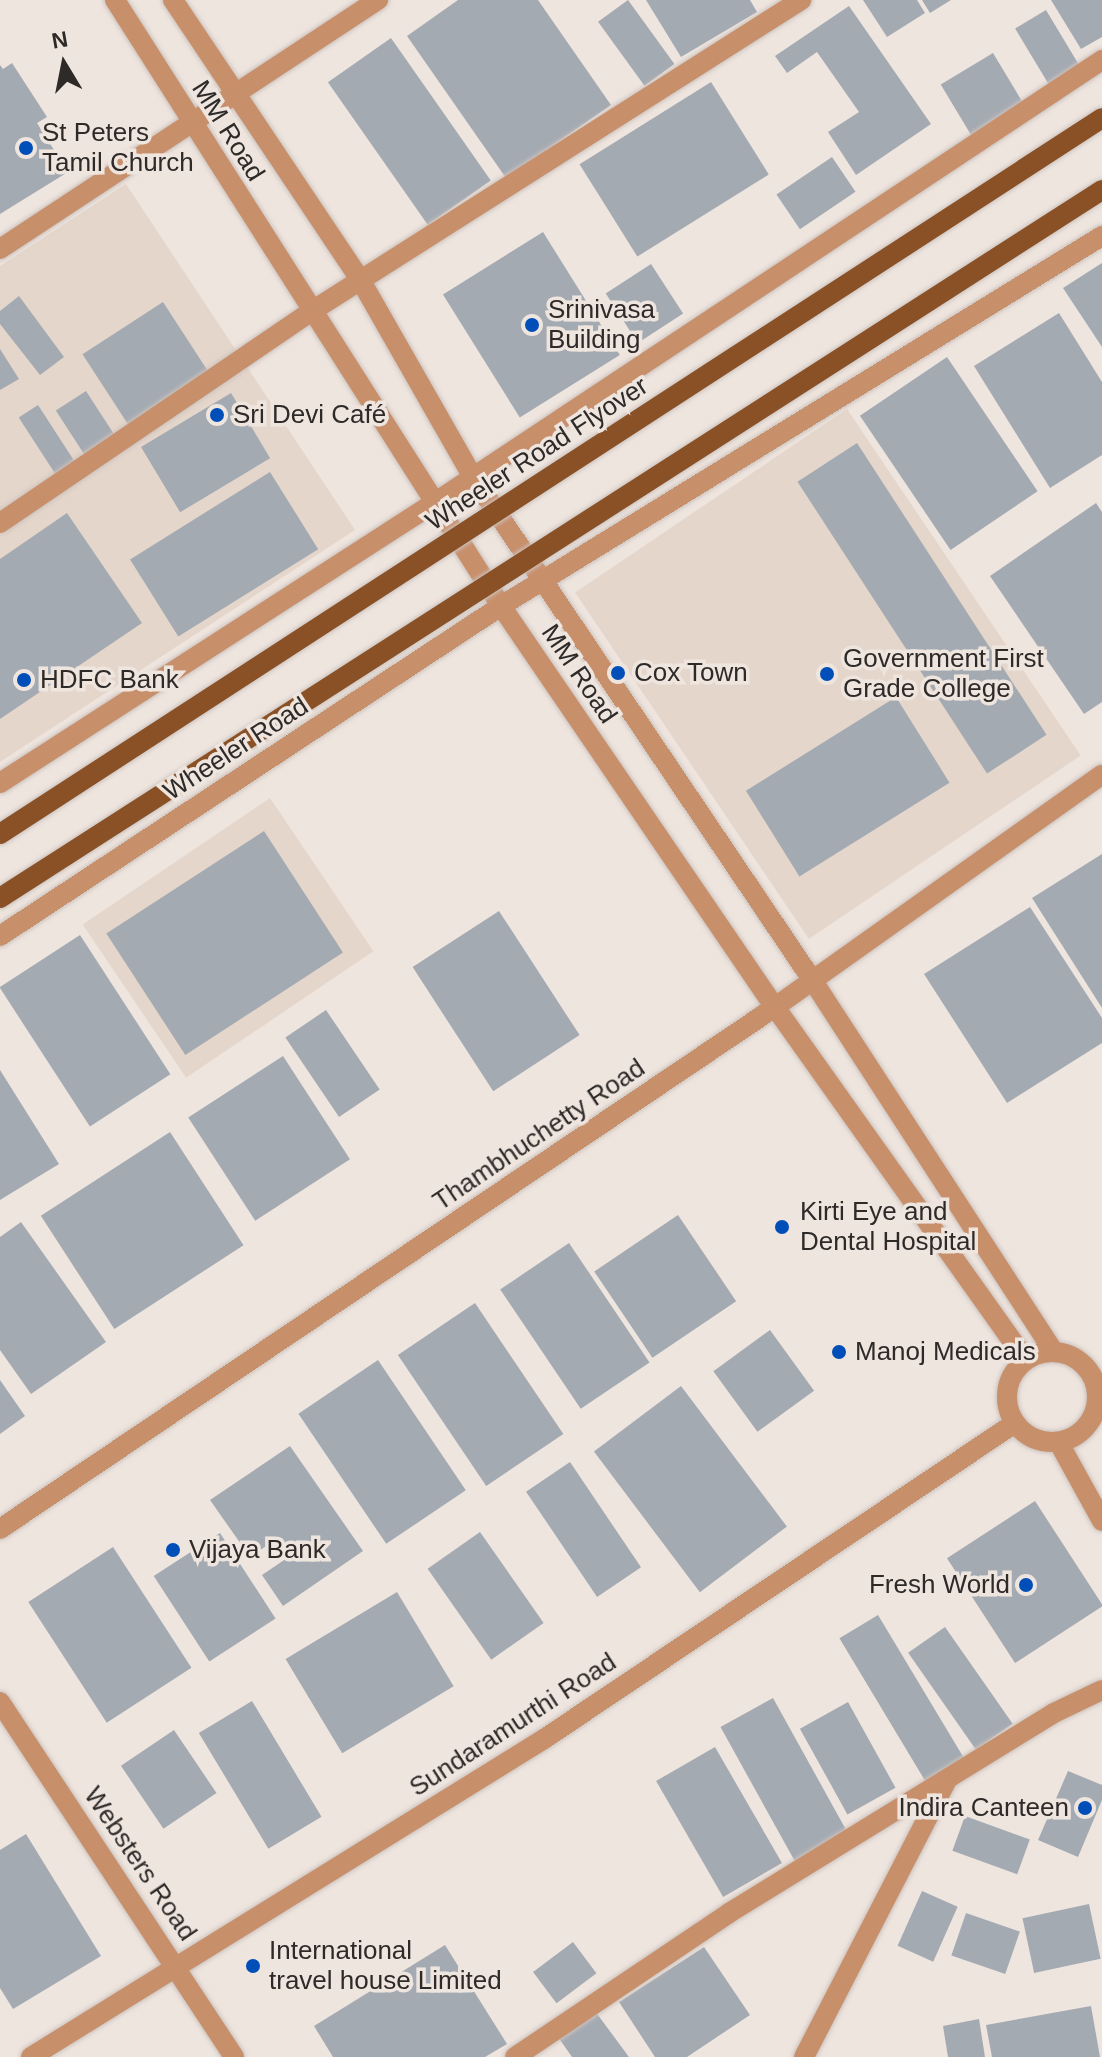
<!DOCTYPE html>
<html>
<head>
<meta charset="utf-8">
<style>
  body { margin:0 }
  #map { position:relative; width:1102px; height:2057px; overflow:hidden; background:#efe5df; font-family:Arial,sans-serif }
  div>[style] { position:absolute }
  .built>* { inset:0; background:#e5d6cb; transform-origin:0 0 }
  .building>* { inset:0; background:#a4aab2; transform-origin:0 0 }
  .roads { filter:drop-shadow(0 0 2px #ccc3be) drop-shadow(0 0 2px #ccc3be) }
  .minor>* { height:20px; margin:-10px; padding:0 10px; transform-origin:10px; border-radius:10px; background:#c88f6b }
  .minor>.ring { margin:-10px; padding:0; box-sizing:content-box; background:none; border:20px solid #c88f6b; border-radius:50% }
  .bridges { filter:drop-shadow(0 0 2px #ccc3be) drop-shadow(0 0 2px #ccc3be) }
  .major-bridge>* { height:20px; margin:-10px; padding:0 10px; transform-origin:10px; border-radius:10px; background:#8a5026 }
  .dots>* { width:22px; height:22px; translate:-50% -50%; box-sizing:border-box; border:4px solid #efe5df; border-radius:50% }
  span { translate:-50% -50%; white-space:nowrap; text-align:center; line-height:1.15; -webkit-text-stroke:7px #efe5df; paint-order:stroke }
  .street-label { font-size:26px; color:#2e2a28 }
  .poi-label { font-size:26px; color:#2e2a28 }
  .left { translate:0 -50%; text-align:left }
  .right { translate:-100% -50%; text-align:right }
  .north { position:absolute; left:24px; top:24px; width:80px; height:80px; -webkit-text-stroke:6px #efe5df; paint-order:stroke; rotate:350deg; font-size:22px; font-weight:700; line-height:32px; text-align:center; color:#2e2a28 }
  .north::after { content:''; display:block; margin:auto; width:28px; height:36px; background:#2e2a28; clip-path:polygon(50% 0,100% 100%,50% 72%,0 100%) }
</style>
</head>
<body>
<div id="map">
  <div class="built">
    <i style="clip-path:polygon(126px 184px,355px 530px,0 762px,0 266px)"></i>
    <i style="left:847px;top:409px;width:418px;height:328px;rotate:56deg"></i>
    <i style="left:270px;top:798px;width:185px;height:226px;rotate:56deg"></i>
  </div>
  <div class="building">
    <i style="clip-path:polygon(458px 0,538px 0,611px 105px,506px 178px,407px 36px)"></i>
    <i style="left:628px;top:0;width:79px;height:37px;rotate:54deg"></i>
    <i style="clip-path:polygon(646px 0,750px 0,757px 12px,681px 57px)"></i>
    <i style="clip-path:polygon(863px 0,917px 0,925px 13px,887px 37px)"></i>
    <i style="clip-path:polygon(922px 0,951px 0,930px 13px)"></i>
    <i style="clip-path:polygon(1051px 0,1102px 0,1102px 37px,1081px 49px)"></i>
    <i style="clip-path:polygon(849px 6px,931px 124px,856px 175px,828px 132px,859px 112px,817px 52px,787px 73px,775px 56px)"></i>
    <i style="left:1046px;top:10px;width:68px;height:36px;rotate:59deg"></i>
    <i style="left:391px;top:38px;width:174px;height:77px;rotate:55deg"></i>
    <i style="left:993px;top:53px;width:61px;height:61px;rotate:59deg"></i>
    <i style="clip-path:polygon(12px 63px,47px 117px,37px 123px,68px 172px,0 214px,0 65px,3px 69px)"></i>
    <i style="left:711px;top:82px;width:109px;height:155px;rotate:58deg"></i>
    <i style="left:832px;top:157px;width:42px;height:67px;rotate:56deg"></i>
    <i style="left:543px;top:232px;width:145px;height:118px;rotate:58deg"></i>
    <i style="clip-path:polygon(1102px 263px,1102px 347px,1063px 288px)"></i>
    <i style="left:651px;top:264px;width:59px;height:54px;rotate:57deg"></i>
    <i style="clip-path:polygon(19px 296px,64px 357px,40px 375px,0 324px,0 311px)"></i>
    <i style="left:163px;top:302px;width:88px;height:96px;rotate:57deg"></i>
    <i style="clip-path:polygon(1059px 313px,1102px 382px,1102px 455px,1050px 488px,974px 366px)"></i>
    <i style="clip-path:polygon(0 349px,19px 379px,0 390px)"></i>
    <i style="left:947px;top:357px;width:162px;height:105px;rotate:56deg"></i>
    <i style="left:86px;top:391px;width:53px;height:36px;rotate:57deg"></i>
    <i style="left:231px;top:393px;width:76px;height:105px;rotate:59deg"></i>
    <i style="left:38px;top:405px;width:67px;height:23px;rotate:57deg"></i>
    <i style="left:857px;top:443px;width:348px;height:71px;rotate:57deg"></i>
    <i style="left:270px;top:472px;width:91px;height:165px;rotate:58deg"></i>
    <i style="clip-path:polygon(1096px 503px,1102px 512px,1102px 702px,1084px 714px,990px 576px)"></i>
    <i style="clip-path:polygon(67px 513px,142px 623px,0 719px,0 559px)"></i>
    <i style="left:896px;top:697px;width:101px;height:177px;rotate:58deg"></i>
    <i style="left:264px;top:831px;width:145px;height:188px;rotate:57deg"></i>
    <i style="clip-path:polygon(1102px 854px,1102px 1008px,1032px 898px)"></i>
    <i style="clip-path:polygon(1030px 907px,1102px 1018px,1102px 1043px,1007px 1103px,924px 974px)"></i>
    <i style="left:499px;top:911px;width:148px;height:103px;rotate:57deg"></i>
    <i style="left:80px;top:935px;width:166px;height:96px;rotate:57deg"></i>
    <i style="left:326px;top:1010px;width:96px;height:49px;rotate:56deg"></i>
    <i style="left:283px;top:1056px;width:123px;height:113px;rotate:57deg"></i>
    <i style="clip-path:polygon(0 1070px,59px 1164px,0 1200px)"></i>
    <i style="left:170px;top:1132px;width:135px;height:154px;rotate:57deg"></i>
    <i style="left:678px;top:1215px;width:104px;height:101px;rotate:56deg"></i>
    <i style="clip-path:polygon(21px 1222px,106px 1342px,31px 1394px,0 1350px,0 1237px)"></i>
    <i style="left:569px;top:1243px;width:144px;height:83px;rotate:56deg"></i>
    <i style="left:475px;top:1303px;width:158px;height:93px;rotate:56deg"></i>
    <i style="left:770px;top:1330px;width:75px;height:70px;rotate:54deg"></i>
    <i style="left:378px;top:1360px;width:157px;height:96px;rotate:56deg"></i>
    <i style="clip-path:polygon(0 1380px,25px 1416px,0 1434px)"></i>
    <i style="left:681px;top:1386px;width:176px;height:109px;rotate:53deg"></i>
    <i style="clip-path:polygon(290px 1446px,363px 1551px,283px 1606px,262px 1575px,290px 1556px,278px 1538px,250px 1557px,210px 1500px)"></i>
    <i style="left:570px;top:1462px;width:127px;height:53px;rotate:56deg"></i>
    <i style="left:1035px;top:1501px;width:125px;height:105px;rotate:57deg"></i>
    <i style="left:480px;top:1532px;width:111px;height:64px;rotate:55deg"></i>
    <i style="left:220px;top:1533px;width:102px;height:79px;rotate:57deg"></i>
    <i style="left:113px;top:1547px;width:144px;height:101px;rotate:57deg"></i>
    <i style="left:397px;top:1592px;width:110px;height:130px;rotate:59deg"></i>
    <i style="left:878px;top:1615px;width:170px;height:45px;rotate:59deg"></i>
    <i style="left:945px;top:1627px;width:118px;height:45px;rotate:55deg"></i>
    <i style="left:773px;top:1698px;width:156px;height:60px;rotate:61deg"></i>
    <i style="left:252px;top:1701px;width:135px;height:62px;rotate:59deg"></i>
    <i style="left:848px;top:1702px;width:98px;height:55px;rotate:61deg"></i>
    <i style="left:174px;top:1730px;width:76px;height:64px;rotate:56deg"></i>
    <i style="left:715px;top:1747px;width:134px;height:68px;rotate:60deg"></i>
    <i style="clip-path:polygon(1068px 1771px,1102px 1785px,1102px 1800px,1078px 1857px,1038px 1840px)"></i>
    <i style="left:965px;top:1816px;width:69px;height:37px;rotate:20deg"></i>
    <i style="clip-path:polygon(26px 1834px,101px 1956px,13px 2009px,0 1988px,0 1850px)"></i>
    <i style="left:922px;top:1891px;width:39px;height:60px;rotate:24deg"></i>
    <i style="left:1089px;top:1904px;width:56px;height:68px;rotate:78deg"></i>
    <i style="left:966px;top:1913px;width:57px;height:45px;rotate:19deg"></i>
    <i style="left:573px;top:1942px;width:39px;height:50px;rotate:53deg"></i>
    <i style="clip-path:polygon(445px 1945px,507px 2044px,485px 2057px,333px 2057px,314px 2026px)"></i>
    <i style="clip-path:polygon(704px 1947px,750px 2015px,687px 2057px,655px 2057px,619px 2002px)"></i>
    <i style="clip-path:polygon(1091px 2006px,1100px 2057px,992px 2057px,986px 2025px)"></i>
    <i style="clip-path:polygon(595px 2011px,629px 2057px,572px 2057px,558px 2037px)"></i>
    <i style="clip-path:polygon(979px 2019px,985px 2057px,948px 2057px,943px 2026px)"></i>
  </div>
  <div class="roads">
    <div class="minor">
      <i style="left:115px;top:0;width:718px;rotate:57.5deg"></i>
      <i style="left:501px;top:606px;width:486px;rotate:55.7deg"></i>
      <i style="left:775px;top:1007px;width:433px;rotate:54.6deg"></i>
      <i style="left:173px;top:0;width:338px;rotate:56.2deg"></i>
      <i style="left:361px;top:281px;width:226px;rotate:60.3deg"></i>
      <i style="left:473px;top:477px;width:608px;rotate:56deg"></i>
      <i style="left:813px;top:981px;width:442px;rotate:57deg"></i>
      <i style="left:0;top:249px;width:453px;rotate:-33.4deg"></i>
      <i style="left:0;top:523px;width:377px;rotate:-34.2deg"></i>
      <i style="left:312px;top:311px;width:580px;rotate:-32.46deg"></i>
      <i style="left:0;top:783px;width:516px;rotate:-32.83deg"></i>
      <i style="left:434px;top:503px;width:802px;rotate:-33.55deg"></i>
      <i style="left:0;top:936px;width:600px;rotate:-33.37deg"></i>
      <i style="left:501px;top:606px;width:706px;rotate:-31.62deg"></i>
      <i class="ring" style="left:1007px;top:1352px;width:70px;height:70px"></i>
      <i style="left:1059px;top:1443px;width:89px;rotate:61.1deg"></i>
      <i style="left:0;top:1529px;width:934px;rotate:-33.96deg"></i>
      <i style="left:775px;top:1007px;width:401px;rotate:-35.4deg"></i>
      <i style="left:0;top:1702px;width:425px;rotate:56.6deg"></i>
      <i style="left:31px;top:2057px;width:604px;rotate:-31.79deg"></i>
      <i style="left:544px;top:1739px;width:567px;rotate:-33.86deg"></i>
      <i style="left:515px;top:2057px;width:258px;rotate:-33.9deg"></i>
      <i style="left:729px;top:1913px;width:382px;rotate:-31.6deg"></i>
      <i style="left:1054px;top:1713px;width:53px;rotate:-25.6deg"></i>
      <i style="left:804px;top:2057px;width:312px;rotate:-62.7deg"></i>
    </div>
  </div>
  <div class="bridges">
    <div class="major-bridge">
      <i style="left:0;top:834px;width:1314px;rotate:-33.01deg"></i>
      <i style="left:0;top:898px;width:1310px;rotate:-32.72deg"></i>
    </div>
  </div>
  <div class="dots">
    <i style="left:26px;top:148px;background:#004eb7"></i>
    <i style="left:532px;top:325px;background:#004eb7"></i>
    <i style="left:217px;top:415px;background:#004eb7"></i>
    <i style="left:618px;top:673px;background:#004eb7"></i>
    <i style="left:827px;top:674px;background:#004eb7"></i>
    <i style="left:24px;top:680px;background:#004eb7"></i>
    <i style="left:782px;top:1227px;background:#004eb7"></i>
    <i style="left:839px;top:1352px;background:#004eb7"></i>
    <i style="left:173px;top:1550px;background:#004eb7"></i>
    <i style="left:1026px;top:1585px;background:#004eb7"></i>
    <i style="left:1085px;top:1808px;background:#004eb7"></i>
    <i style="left:253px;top:1966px;background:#004eb7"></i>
  </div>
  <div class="street-label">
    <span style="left:228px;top:131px;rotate:58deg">MM Road</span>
    <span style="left:537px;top:454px;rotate:-33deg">Wheeler Road Flyover</span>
    <span style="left:579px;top:674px;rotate:56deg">MM Road</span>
    <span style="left:236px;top:749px;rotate:-33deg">Wheeler Road</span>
    <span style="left:539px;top:1135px;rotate:-34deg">Thambhuchetty Road</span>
    <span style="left:513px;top:1725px;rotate:-33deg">Sundaramurthi Road</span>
    <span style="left:140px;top:1864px;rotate:56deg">Websters Road</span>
  </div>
  <div class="poi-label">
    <span class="left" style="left:42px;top:148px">St Peters<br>Tamil Church</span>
    <span class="left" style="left:548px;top:325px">Srinivasa<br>Building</span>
    <span class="left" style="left:233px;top:415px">Sri Devi Café</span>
    <span class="left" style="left:843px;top:674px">Government First<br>Grade College</span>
    <span class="left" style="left:634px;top:673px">Cox Town</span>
    <span class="left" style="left:40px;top:680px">HDFC Bank</span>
    <span class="left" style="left:800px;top:1227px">Kirti Eye and<br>Dental Hospital</span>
    <span class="left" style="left:855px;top:1352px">Manoj Medicals</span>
    <span class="left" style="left:189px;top:1550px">Vijaya Bank</span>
    <span class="right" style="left:1010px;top:1585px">Fresh World</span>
    <span class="right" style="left:1069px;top:1808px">Indira Canteen</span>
    <span class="left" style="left:269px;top:1966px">International<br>travel house Limited</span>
  </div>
  <div class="north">N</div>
</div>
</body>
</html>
